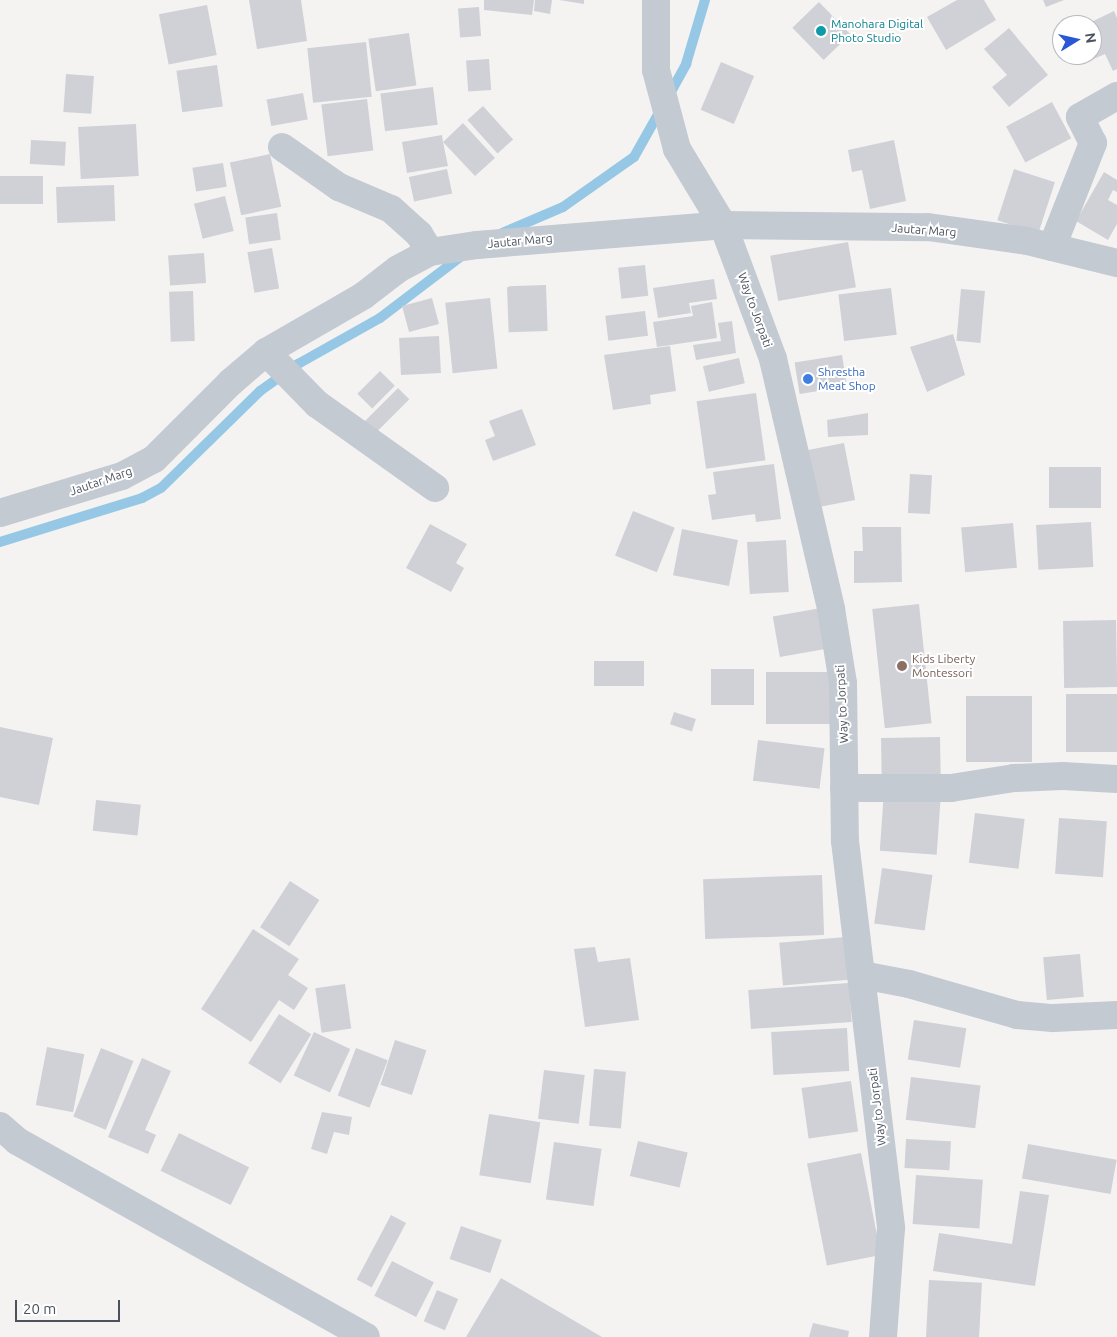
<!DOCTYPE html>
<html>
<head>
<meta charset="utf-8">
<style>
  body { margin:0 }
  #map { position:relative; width:1117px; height:1337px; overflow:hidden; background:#f4f3f2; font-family:Ubuntu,sans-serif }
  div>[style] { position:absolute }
  .stream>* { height:10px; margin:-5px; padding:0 5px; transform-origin:5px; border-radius:5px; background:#96c8e6 }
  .building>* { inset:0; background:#cfd1d6; transform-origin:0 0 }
  .minor>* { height:28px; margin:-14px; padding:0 14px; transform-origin:14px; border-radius:14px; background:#c4cad2 }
  .dots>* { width:14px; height:14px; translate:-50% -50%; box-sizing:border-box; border:2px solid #fff; border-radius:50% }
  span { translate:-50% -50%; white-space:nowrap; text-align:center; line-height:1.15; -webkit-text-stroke:4px #fff; paint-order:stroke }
  .culture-label { font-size:12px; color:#0d838f }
  .left { translate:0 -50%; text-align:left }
  .street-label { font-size:12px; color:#4b525e }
  .shop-label { font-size:12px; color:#366cbe }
  .education-label { font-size:12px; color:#785e54 }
  .north { position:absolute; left:1052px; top:15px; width:50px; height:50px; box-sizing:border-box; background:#fff; border:1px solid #b7babf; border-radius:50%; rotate:81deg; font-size:14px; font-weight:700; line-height:20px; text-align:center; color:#4b525e }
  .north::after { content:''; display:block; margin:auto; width:18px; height:22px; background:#2958d7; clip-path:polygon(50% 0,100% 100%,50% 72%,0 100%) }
  .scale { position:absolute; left:15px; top:1300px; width:105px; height:22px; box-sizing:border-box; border:2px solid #4b525e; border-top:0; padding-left:6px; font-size:15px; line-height:18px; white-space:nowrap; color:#4b525e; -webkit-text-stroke:4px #fff; paint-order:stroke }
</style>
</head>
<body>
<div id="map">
  <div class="stream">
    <i style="left:668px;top:97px;width:38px;rotate:-61deg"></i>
    <i style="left:686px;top:64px;width:67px;rotate:-73.5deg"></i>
    <i style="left:502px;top:233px;width:66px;rotate:-23.1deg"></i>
    <i style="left:563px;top:207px;width:87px;rotate:-35.2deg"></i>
    <i style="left:634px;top:157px;width:55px;rotate:-60.6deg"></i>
    <i style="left:0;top:542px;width:149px;rotate:-17.2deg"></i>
    <i style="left:142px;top:498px;width:21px;rotate:-28deg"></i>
    <i style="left:161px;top:488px;width:139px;rotate:-44.4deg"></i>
    <i style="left:260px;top:391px;width:47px;rotate:-35.4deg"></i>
    <i style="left:298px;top:364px;width:94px;rotate:-29.3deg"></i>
    <i style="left:380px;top:318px;width:104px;rotate:-37.2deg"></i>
  </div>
  <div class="building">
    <i style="clip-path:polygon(249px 0,301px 0,307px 41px,257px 49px)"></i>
    <i style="clip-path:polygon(484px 0,534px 0,532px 15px,484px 10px)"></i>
    <i style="clip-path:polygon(535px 0,552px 0,550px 14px,534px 11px)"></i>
    <i style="clip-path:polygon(559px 0,584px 0,584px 4px)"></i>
    <i style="clip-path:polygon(957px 0,984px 0,996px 20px,946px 50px,927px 17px)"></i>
    <i style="clip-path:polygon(1043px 0,1064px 0,1046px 7px)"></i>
    <i style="left:819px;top:2px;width:45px;height:37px;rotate:46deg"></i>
    <i style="left:207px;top:5px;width:51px;height:49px;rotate:79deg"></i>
    <i style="left:479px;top:7px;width:29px;height:21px;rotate:86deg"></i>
    <i style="clip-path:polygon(1114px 11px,1117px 18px,1117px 69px,1113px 71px,1105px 54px,1089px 61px,1086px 55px,1092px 55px,1092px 25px,1085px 25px)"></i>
    <i style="clip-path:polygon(1009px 28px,1048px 75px,1009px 107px,992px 87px,1007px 75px,984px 49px)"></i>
    <i style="left:409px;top:33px;width:53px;height:41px;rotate:82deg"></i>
    <i style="left:366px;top:42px;width:55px;height:59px;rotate:84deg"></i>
    <i style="left:489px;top:59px;width:31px;height:23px;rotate:86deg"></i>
    <i style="left:721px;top:62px;width:36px;height:52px;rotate:23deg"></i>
    <i style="left:217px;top:65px;width:42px;height:41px;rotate:82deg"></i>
    <i style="left:66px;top:74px;width:28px;height:38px;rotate:4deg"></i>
    <i style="left:433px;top:87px;width:38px;height:53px;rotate:83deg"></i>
    <i style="left:303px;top:93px;width:27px;height:37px;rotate:80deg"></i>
    <i style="left:367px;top:99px;width:52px;height:46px;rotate:83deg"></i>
    <i style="left:1052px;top:102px;width:41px;height:52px;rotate:62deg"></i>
    <i style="left:483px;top:106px;width:45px;height:21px;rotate:48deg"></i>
    <i style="clip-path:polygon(463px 123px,495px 158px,475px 176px,443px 142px,448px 166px,407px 173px,402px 142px,442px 135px,443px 142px)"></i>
    <i style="left:136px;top:124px;width:52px;height:58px;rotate:87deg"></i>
    <i style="left:31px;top:140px;width:35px;height:24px;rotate:3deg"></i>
    <i style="clip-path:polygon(894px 140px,906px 201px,870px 209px,862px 170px,852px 172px,848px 150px)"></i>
    <i style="left:270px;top:154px;width:54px;height:41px;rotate:78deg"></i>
    <i style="left:223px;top:163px;width:24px;height:31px;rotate:81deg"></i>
    <i style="left:447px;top:169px;width:25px;height:39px;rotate:78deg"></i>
    <i style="left:1014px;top:169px;width:43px;height:54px;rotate:18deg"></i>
    <i style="clip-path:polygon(1104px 172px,1117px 180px,1117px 192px,1113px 190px,1108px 200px,1117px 205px,1117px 224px,1108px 240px,1076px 221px)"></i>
    <i style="left:0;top:176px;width:43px;height:28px"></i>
    <i style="left:114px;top:185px;width:36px;height:58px;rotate:88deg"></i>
    <i style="left:225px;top:196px;width:36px;height:32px;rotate:76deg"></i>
    <i style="left:277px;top:213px;width:27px;height:32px;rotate:82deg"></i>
    <i style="left:848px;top:242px;width:46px;height:79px;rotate:80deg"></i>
    <i style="left:272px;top:248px;width:41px;height:25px;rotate:80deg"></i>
    <i style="left:204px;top:253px;width:30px;height:36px;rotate:86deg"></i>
    <i style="left:645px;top:265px;width:31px;height:27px;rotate:84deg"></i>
    <i style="clip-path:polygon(714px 279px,717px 299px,689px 303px,691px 313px,658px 318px,653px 288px)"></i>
    <i style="left:546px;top:285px;width:46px;height:39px;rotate:88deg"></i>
    <i style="left:891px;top:288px;width:47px;height:53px;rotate:83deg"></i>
    <i style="left:961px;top:289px;width:24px;height:52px;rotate:5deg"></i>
    <i style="left:193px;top:291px;width:50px;height:24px;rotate:88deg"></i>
    <i style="left:432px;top:298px;width:27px;height:31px;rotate:75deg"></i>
    <i style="left:490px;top:298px;width:71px;height:45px;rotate:84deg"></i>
    <i style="clip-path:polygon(712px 302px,717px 338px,657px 347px,653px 322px,693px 316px,691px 306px)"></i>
    <i style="left:645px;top:311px;width:25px;height:40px;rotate:83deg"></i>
    <i style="clip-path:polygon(732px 321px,736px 353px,696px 360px,693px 345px,721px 341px,718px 323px)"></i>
    <i style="clip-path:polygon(953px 334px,965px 375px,927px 392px,910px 347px)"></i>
    <i style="left:439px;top:336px;width:37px;height:40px;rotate:87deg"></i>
    <i style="clip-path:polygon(670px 346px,676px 391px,650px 395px,651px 404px,613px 410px,604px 355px)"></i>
    <i style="left:842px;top:355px;width:32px;height:48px;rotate:81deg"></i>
    <i style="left:739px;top:358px;width:26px;height:37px;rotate:77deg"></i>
    <i style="left:380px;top:371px;width:21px;height:32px;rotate:45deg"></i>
    <i style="left:398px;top:388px;width:16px;height:47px;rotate:45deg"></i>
    <i style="left:756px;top:393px;width:68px;height:60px;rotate:82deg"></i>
    <i style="clip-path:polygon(522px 409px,536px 445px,493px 461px,485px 440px,495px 436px,489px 421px)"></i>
    <i style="clip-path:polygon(868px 413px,868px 435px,828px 437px,827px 420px)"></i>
    <i style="left:844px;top:443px;width:58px;height:38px;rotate:79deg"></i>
    <i style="clip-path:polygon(774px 464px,781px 519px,756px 522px,755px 514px,712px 520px,708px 495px,716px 494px,713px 472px)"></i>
    <i style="left:1049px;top:467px;width:52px;height:41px"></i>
    <i style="left:910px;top:474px;width:22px;height:39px;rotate:3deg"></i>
    <i style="left:633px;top:511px;width:45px;height:48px;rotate:22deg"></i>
    <i style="left:1091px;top:522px;width:45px;height:55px;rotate:87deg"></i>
    <i style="left:1013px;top:523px;width:45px;height:52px;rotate:85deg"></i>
    <i style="clip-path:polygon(430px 524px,467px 544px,456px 563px,464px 568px,451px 592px,406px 568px)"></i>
    <i style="clip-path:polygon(862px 527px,901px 527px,902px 582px,854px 583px,854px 551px,863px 551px)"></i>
    <i style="left:682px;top:529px;width:57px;height:47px;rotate:11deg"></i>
    <i style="left:786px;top:540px;width:52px;height:39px;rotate:87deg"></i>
    <i style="left:919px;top:604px;width:120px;height:47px;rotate:84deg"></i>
    <i style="left:821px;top:608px;width:41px;height:49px;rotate:80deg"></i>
    <i style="left:1116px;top:620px;width:67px;height:53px;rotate:89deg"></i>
    <i style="left:594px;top:661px;width:50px;height:25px"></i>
    <i style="left:711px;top:669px;width:43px;height:36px"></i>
    <i style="left:766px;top:672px;width:65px;height:52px"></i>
    <i style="left:1117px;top:694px;width:58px;height:51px;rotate:90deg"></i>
    <i style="left:966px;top:696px;width:66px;height:66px"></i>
    <i style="left:674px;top:712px;width:23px;height:13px;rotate:18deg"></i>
    <i style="clip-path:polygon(0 727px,53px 738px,39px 805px,0 797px)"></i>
    <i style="left:940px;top:737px;width:43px;height:59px;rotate:89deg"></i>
    <i style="left:758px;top:740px;width:67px;height:41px;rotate:7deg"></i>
    <i style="left:884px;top:791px;width:57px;height:60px;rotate:4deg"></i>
    <i style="left:96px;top:800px;width:45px;height:31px;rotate:6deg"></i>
    <i style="left:975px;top:813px;width:50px;height:50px;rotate:7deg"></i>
    <i style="left:1059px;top:818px;width:48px;height:56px;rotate:4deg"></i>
    <i style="left:882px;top:868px;width:51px;height:56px;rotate:8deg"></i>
    <i style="left:822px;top:875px;width:60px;height:119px;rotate:88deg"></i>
    <i style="left:290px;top:881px;width:35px;height:55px;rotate:33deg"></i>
    <i style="clip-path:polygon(253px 929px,299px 959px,288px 975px,308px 988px,294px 1010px,279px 1000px,251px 1042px,201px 1009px)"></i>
    <i style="left:845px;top:937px;width:43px;height:66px;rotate:85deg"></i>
    <i style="clip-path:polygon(595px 947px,598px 962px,630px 958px,639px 1020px,585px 1027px,574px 949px)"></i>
    <i style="left:1080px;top:954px;width:43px;height:37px;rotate:85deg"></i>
    <i style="left:849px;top:983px;width:39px;height:101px;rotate:86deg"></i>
    <i style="left:345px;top:984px;width:45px;height:30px;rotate:82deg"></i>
    <i style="left:279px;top:1014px;width:38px;height:58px;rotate:32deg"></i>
    <i style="left:914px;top:1020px;width:53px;height:40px;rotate:9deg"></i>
    <i style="left:847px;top:1028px;width:43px;height:76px;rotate:87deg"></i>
    <i style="left:314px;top:1032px;width:40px;height:48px;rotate:25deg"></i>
    <i style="left:395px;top:1040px;width:33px;height:47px;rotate:18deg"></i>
    <i style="left:47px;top:1047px;width:38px;height:59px;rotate:11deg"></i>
    <i style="left:101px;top:1048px;width:35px;height:74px;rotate:22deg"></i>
    <i style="left:356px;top:1048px;width:34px;height:51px;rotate:21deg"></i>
    <i style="clip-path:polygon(142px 1058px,171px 1071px,145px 1130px,156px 1135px,148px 1154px,108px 1137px)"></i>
    <i style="left:594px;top:1069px;width:32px;height:57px;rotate:5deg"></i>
    <i style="left:544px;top:1070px;width:41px;height:49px;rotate:7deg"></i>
    <i style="left:911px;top:1077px;width:70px;height:43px;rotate:7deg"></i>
    <i style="left:851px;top:1081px;width:51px;height:50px;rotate:82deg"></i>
    <i style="clip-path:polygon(322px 1112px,352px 1117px,349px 1135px,334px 1132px,327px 1154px,311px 1149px)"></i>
    <i style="left:489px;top:1114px;width:52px;height:62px;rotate:9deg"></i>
    <i style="left:179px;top:1133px;width:78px;height:42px;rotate:26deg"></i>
    <i style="left:906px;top:1139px;width:45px;height:29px;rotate:3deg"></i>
    <i style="left:638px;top:1141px;width:51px;height:36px;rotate:13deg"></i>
    <i style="left:554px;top:1142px;width:48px;height:58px;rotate:8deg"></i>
    <i style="left:1028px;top:1144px;width:90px;height:35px;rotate:10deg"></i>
    <i style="left:861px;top:1153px;width:104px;height:55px;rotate:79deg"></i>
    <i style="left:916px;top:1175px;width:67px;height:49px;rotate:4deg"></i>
    <i style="clip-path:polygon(1020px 1191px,1049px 1195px,1035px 1286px,933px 1271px,939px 1233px,1012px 1244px)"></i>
    <i style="left:391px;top:1215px;width:17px;height:73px;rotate:28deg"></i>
    <i style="left:461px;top:1226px;width:43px;height:35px;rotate:19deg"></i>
    <i style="left:392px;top:1261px;width:47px;height:39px;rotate:27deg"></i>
    <i style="clip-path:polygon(501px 1278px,602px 1337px,466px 1337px)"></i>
    <i style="left:929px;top:1280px;width:53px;height:57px;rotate:3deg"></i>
    <i style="left:437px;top:1290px;width:23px;height:34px;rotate:23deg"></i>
    <i style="clip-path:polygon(813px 1323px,849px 1331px,848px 1337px,809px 1337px)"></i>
  </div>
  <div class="minor">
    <i style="left:656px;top:0;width:70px;rotate:90deg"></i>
    <i style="left:656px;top:70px;width:82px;rotate:75.1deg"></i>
    <i style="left:677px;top:149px;width:89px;rotate:58.8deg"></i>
    <i style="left:723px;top:225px;width:143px;rotate:69.5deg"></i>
    <i style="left:773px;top:359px;width:257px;rotate:76.9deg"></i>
    <i style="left:831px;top:609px;width:75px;rotate:80.8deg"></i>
    <i style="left:843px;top:683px;width:158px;rotate:89.3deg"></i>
    <i style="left:845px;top:841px;width:390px;rotate:83.2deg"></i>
    <i style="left:891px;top:1228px;width:109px;rotate:94.2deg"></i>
    <i style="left:282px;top:147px;width:70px;rotate:35.1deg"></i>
    <i style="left:339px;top:187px;width:56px;rotate:22.9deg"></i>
    <i style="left:391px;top:209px;width:38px;rotate:42deg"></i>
    <i style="left:419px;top:234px;width:21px;rotate:59deg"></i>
    <i style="left:1052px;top:247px;width:112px;rotate:-68.5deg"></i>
    <i style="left:1093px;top:143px;width:29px;rotate:-117deg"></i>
    <i style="left:1080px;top:117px;width:43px;rotate:-29.6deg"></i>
    <i style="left:266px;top:352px;width:73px;rotate:45.6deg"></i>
    <i style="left:317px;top:404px;width:145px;rotate:35.4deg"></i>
    <i style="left:0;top:513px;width:127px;rotate:-16.9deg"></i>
    <i style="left:122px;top:476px;width:36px;rotate:-28deg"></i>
    <i style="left:154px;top:459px;width:109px;rotate:-45deg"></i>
    <i style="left:231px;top:382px;width:46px;rotate:-40.6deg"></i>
    <i style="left:266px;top:352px;width:112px;rotate:-30deg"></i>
    <i style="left:363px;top:296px;width:44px;rotate:-37.6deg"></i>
    <i style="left:398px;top:269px;width:36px;rotate:-28deg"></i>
    <i style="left:430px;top:252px;width:48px;rotate:-8.5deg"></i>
    <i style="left:477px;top:245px;width:247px;rotate:-4.6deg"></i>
    <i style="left:723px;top:225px;width:205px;rotate:0.6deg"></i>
    <i style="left:928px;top:227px;width:100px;rotate:8deg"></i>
    <i style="left:1027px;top:241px;width:93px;rotate:13.7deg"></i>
    <i style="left:844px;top:788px;width:107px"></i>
    <i style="left:951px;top:788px;width:64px;rotate:-9deg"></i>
    <i style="left:1014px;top:778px;width:49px;rotate:-2.3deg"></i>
    <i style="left:1063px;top:776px;width:54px;rotate:3.2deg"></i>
    <i style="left:862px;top:975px;width:48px;rotate:10.8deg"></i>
    <i style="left:909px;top:984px;width:112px;rotate:16deg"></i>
    <i style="left:1017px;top:1015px;width:36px;rotate:5deg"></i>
    <i style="left:1053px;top:1018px;width:64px;rotate:-2.7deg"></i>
    <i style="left:0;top:1126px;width:23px;rotate:41deg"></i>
    <i style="left:17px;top:1141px;width:400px;rotate:29.3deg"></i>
  </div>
  <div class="dots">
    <i style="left:821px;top:31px;background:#0f9aa8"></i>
    <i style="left:808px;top:379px;background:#3f7fe0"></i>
    <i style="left:902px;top:666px;background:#8d6e63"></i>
  </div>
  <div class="culture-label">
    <span class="left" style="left:831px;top:31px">Manohara Digital<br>Photo Studio</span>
  </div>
  <div class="street-label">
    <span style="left:924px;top:230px;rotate:4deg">Jautar Marg</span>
    <span style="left:520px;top:241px;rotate:-5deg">Jautar Marg</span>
    <span style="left:755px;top:310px;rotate:70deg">Way to Jorpati</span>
    <span style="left:101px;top:481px;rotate:-19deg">Jautar Marg</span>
    <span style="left:842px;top:704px;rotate:-93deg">Way to Jorpati</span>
    <span style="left:877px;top:1107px;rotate:-97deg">Way to Jorpati</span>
  </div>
  <div class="shop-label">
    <span class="left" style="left:818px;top:379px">Shrestha<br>Meat Shop</span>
  </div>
  <div class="education-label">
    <span class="left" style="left:912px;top:666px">Kids Liberty<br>Montessori</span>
  </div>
  <div class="north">N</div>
  <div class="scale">20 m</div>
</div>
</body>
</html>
